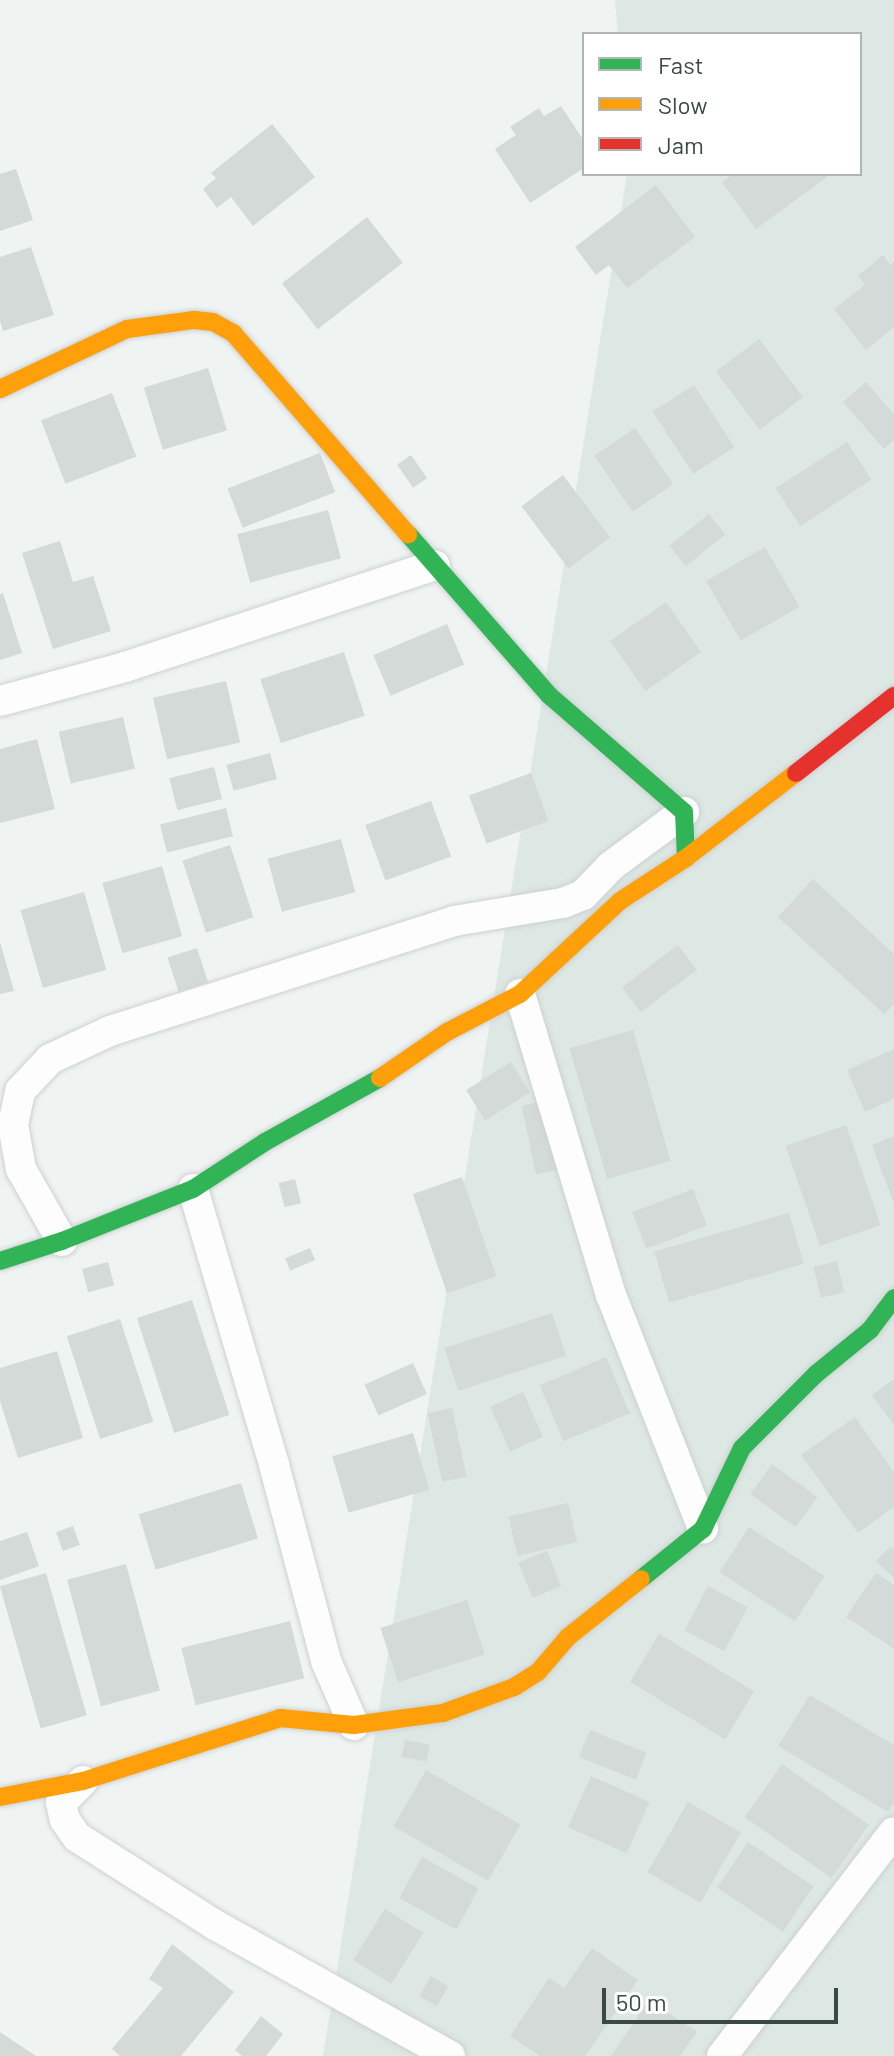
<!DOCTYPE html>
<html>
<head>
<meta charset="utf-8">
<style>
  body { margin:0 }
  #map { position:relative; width:894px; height:2056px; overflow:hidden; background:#eff3f2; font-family:Barlow,sans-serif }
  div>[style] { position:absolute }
  .residential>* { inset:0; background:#dde7e4 }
  .building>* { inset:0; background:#d4dad8; transform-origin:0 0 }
  .roads { filter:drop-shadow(0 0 2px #ccd1d0) drop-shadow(0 0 2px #ccd1d0) }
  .street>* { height:30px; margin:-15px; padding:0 15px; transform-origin:15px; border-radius:15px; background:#fdfdfd }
  .fast>* { height:18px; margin:-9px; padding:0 9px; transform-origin:9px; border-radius:9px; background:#30b455 }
  .slow>* { height:18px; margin:-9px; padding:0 9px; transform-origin:9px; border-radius:9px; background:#ff9f0a }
  .jam>* { height:18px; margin:-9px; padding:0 9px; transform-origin:9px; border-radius:9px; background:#e5322d }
  span { translate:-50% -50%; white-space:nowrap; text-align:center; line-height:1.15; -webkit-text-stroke:7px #fff; paint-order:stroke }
  .legend { position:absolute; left:582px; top:32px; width:280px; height:144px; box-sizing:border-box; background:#fff; border:2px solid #b0b6b5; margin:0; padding:10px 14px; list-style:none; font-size:24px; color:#3a4945 }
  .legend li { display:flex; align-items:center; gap:16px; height:40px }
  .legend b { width:40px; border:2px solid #b0b6b5 }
  .scale { position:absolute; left:602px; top:1988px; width:236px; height:36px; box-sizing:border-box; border:4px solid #3a4945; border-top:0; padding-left:10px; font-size:24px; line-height:28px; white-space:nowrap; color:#3a4945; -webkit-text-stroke:6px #fff; paint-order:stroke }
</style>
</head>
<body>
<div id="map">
  <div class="residential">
    <i style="clip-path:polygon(615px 0,894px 0,894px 2056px,323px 2056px,627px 174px,860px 174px,860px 34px,618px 34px)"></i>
  </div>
  <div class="building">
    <i style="clip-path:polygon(561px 106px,584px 141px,584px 168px,530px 203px,495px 149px,516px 135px,510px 127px,539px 108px,544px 116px)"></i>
    <i style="clip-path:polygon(272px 124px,315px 177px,253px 226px,231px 197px,217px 208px,203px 189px,216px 178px,211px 173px)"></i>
    <i style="clip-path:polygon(16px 169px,33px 220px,0 231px,0 174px)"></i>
    <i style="clip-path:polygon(733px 174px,831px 174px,756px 229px,722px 182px)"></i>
    <i style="clip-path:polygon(656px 185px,695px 237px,627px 288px,609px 265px,596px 275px,575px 247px)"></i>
    <i style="left:367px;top:217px;width:58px;height:108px;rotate:52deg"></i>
    <i style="clip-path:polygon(31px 247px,54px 315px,3px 331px,0 321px,0 257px)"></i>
    <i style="clip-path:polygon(883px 255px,890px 265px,894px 262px,894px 327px,866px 350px,834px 309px,865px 285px,858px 276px)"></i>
    <i style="left:759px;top:339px;width:73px;height:54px;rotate:53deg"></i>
    <i style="left:208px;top:368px;width:65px;height:67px;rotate:73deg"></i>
    <i style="clip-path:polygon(866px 382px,894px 414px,894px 440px,884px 449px,843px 402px)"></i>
    <i style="left:694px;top:385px;width:74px;height:49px;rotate:57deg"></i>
    <i style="left:112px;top:393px;width:68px;height:76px;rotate:69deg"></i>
    <i style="left:635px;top:428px;width:68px;height:49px;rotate:56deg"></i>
    <i style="left:847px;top:442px;width:45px;height:85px;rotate:57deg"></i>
    <i style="left:320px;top:453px;width:42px;height:99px;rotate:69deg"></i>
    <i style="left:411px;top:455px;width:28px;height:17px;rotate:55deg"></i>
    <i style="left:563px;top:475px;width:78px;height:52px;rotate:53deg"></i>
    <i style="left:328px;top:510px;width:50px;height:94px;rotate:75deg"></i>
    <i style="left:709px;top:514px;width:26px;height:51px;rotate:51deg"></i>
    <i style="clip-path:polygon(60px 541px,73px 582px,93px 576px,111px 631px,53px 649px,22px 553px)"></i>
    <i style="left:765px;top:547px;width:69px;height:68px;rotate:60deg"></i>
    <i style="clip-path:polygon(3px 593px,22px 653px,0 660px,0 594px)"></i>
    <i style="left:666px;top:602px;width:61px;height:68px;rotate:55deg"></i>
    <i style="left:447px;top:624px;width:44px;height:80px;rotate:67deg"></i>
    <i style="left:344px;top:652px;width:67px;height:88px;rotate:72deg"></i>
    <i style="left:226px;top:681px;width:63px;height:75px;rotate:77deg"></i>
    <i style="left:123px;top:717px;width:53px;height:66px;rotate:77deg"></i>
    <i style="clip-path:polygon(37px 739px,55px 809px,0 823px,0 749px)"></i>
    <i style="left:270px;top:753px;width:27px;height:45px;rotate:75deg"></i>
    <i style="left:214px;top:767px;width:33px;height:46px;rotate:76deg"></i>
    <i style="left:531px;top:773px;width:51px;height:66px;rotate:70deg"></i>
    <i style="left:431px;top:801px;width:59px;height:70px;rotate:70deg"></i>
    <i style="left:226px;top:808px;width:29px;height:68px;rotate:76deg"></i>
    <i style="left:341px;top:839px;width:55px;height:76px;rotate:75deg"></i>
    <i style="left:230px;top:845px;width:76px;height:50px;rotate:72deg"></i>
    <i style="left:162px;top:866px;width:73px;height:62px;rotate:74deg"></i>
    <i style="clip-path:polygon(813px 879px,894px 954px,894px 1004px,884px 1014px,778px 917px)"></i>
    <i style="left:84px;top:892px;width:81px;height:66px;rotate:74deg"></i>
    <i style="clip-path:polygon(0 942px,14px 991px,0 994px)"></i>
    <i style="left:678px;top:945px;width:31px;height:70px;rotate:53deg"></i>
    <i style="left:197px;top:948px;width:36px;height:31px;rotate:72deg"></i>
    <i style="left:633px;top:1030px;width:136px;height:66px;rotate:74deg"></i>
    <i style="clip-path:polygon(894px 1049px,894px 1099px,865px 1112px,847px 1070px)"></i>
    <i style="left:511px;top:1062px;width:36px;height:53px;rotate:58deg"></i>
    <i style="left:544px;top:1101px;width:70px;height:23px;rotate:78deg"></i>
    <i style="left:846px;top:1125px;width:106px;height:64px;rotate:71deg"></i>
    <i style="clip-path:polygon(894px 1136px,894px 1204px,872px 1145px)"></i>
    <i style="left:462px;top:1177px;width:105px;height:52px;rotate:71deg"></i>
    <i style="left:295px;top:1179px;width:25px;height:17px;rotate:76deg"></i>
    <i style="left:693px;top:1189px;width:39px;height:65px;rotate:69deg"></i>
    <i style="left:789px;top:1213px;width:53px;height:140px;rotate:74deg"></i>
    <i style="left:310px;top:1248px;width:13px;height:27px;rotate:67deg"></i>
    <i style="left:837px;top:1261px;width:32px;height:24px;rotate:77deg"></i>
    <i style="left:108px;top:1262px;width:24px;height:27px;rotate:75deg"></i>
    <i style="left:192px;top:1300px;width:121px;height:58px;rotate:72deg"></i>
    <i style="left:552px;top:1313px;width:45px;height:113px;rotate:72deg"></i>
    <i style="left:120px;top:1319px;width:108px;height:56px;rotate:72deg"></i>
    <i style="clip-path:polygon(57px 1351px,83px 1438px,18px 1458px,0 1401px,0 1368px)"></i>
    <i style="left:606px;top:1357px;width:61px;height:72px;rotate:67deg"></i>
    <i style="left:413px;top:1363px;width:34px;height:53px;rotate:66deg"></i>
    <i style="clip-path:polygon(894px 1379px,894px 1425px,872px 1395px)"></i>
    <i style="left:523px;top:1392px;width:49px;height:36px;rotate:66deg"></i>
    <i style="left:452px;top:1408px;width:70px;height:25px;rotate:78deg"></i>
    <i style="clip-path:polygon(855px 1417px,894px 1472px,894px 1507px,858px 1533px,801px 1455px)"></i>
    <i style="left:413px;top:1433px;width:59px;height:84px;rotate:74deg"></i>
    <i style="left:772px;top:1464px;width:56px;height:37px;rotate:36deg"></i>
    <i style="left:241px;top:1483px;width:58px;height:107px;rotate:73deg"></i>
    <i style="left:568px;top:1503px;width:40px;height:61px;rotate:77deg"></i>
    <i style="left:73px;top:1526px;width:20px;height:18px;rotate:70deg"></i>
    <i style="left:749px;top:1527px;width:90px;height:54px;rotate:33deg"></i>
    <i style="clip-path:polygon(27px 1532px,39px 1566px,0 1580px,0 1541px)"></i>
    <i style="clip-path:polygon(891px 1546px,894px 1549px,894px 1578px,876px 1561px)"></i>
    <i style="left:547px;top:1551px;width:38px;height:31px;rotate:68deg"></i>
    <i style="left:126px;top:1564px;width:131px;height:61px;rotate:75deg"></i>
    <i style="left:46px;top:1573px;width:148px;height:48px;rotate:74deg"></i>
    <i style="clip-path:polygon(876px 1573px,894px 1585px,894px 1649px,846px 1617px)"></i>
    <i style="left:708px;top:1586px;width:45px;height:50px;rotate:28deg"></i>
    <i style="left:467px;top:1600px;width:57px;height:91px;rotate:72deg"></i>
    <i style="left:290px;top:1621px;width:59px;height:112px;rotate:76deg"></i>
    <i style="left:659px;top:1634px;width:111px;height:56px;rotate:31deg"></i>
    <i style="clip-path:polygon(810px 1695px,894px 1745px,894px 1802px,888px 1812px,778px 1746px)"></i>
    <i style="left:590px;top:1730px;width:61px;height:29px;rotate:22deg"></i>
    <i style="left:405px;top:1740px;width:25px;height:17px;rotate:11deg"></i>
    <i style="left:782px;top:1764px;width:106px;height:65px;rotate:35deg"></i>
    <i style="left:426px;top:1770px;width:109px;height:65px;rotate:30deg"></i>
    <i style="left:591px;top:1776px;width:64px;height:56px;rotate:24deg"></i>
    <i style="left:688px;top:1802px;width:61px;height:81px;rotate:30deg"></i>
    <i style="left:748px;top:1842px;width:79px;height:55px;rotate:34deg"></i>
    <i style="left:422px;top:1857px;width:65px;height:47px;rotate:29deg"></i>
    <i style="left:385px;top:1909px;width:45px;height:60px;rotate:32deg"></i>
    <i style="clip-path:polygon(172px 1944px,234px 1992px,181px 2056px,120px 2056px,112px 2049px,163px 1988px,149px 1979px)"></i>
    <i style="clip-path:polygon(592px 1948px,638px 1980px,585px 2056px,540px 2056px,510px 2036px,549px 1978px,564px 1988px)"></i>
    <i style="left:431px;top:1976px;width:20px;height:23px;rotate:30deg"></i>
    <i style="clip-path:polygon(649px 2000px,697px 2032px,680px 2056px,611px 2056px)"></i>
    <i style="clip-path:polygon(261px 2016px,283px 2034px,266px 2056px,242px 2056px,235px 2050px)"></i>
    <i style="clip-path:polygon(0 2032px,36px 2056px,0 2056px)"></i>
  </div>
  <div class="roads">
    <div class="street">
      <i style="left:0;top:701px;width:130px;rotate:-15.2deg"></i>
      <i style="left:125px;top:667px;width:326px;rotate:-18.2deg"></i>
      <i style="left:520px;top:994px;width:314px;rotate:73.2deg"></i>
      <i style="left:611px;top:1295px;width:251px;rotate:68.5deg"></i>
      <i style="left:193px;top:1189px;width:288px;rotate:73.6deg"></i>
      <i style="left:274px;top:1465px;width:203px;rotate:75.1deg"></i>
      <i style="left:326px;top:1661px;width:70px;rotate:66.4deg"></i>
      <i style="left:62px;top:1241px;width:83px;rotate:-119.7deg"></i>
      <i style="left:21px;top:1169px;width:45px;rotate:-100.3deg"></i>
      <i style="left:13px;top:1125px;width:35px;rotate:-78deg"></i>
      <i style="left:20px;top:1091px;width:44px;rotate:-46.8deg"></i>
      <i style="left:50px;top:1059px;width:66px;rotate:-25deg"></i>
      <i style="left:110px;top:1031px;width:361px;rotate:-17.7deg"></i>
      <i style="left:454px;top:921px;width:110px;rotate:-9.4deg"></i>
      <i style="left:563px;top:903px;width:22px;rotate:-22deg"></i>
      <i style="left:583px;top:895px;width:40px;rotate:-46deg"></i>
      <i style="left:611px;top:866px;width:91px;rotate:-36.5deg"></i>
      <i style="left:83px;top:1781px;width:31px;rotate:135deg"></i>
      <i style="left:61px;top:1803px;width:17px;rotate:77deg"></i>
      <i style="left:65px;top:1820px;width:21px;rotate:55deg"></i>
      <i style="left:77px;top:1837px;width:164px;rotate:32.5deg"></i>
      <i style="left:215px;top:1925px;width:269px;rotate:29.1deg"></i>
      <i style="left:722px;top:2056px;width:282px;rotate:-52.5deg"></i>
    </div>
    <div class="fast">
      <i style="left:408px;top:534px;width:215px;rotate:48.8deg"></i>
      <i style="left:550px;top:696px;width:177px;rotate:40.9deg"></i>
      <i style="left:684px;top:812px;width:46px;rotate:87.5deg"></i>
      <i style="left:0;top:1261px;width:65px;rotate:-17.9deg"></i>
      <i style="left:62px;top:1241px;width:141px;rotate:-21.7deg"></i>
      <i style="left:193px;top:1189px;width:86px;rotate:-33.1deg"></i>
      <i style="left:265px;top:1142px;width:132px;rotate:-29.1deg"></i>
      <i style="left:641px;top:1579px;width:80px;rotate:-38.9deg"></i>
      <i style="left:703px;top:1529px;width:90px;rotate:-64.3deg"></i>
      <i style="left:742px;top:1448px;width:105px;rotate:-45deg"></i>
      <i style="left:816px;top:1374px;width:70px;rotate:-39.2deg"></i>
      <i style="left:870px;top:1330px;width:40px;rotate:-53deg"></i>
    </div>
    <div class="slow">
      <i style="left:0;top:389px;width:140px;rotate:-25.3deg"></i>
      <i style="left:127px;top:329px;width:68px;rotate:-7.7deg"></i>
      <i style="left:194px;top:320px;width:19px;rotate:6deg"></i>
      <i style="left:213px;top:322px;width:23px;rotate:29deg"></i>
      <i style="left:233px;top:333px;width:267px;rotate:49deg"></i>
      <i style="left:380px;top:1078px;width:81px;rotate:-34.5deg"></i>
      <i style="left:447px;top:1032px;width:82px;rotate:-27.5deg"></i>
      <i style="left:520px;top:994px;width:137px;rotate:-42.9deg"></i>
      <i style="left:620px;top:901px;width:79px;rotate:-33.1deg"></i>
      <i style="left:686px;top:858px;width:139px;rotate:-37.7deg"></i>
      <i style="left:0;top:1797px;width:85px;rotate:-10.9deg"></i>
      <i style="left:83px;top:1781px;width:207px;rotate:-17.7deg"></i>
      <i style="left:280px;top:1718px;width:74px;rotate:5.4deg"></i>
      <i style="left:354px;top:1725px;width:90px;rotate:-7.7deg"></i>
      <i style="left:443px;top:1713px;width:76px;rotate:-20.1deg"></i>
      <i style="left:514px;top:1687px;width:28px;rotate:-32deg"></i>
      <i style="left:538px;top:1672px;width:46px;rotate:-49.4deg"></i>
      <i style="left:568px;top:1637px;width:93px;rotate:-38.5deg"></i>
    </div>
    <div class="jam">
      <i style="left:796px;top:773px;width:125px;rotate:-38.2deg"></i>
    </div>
  </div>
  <ul class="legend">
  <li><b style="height:10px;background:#30b455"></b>Fast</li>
  <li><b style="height:10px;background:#ff9f0a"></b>Slow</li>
  <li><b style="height:10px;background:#e5322d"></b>Jam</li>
  </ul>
  <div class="scale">50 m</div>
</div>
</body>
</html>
